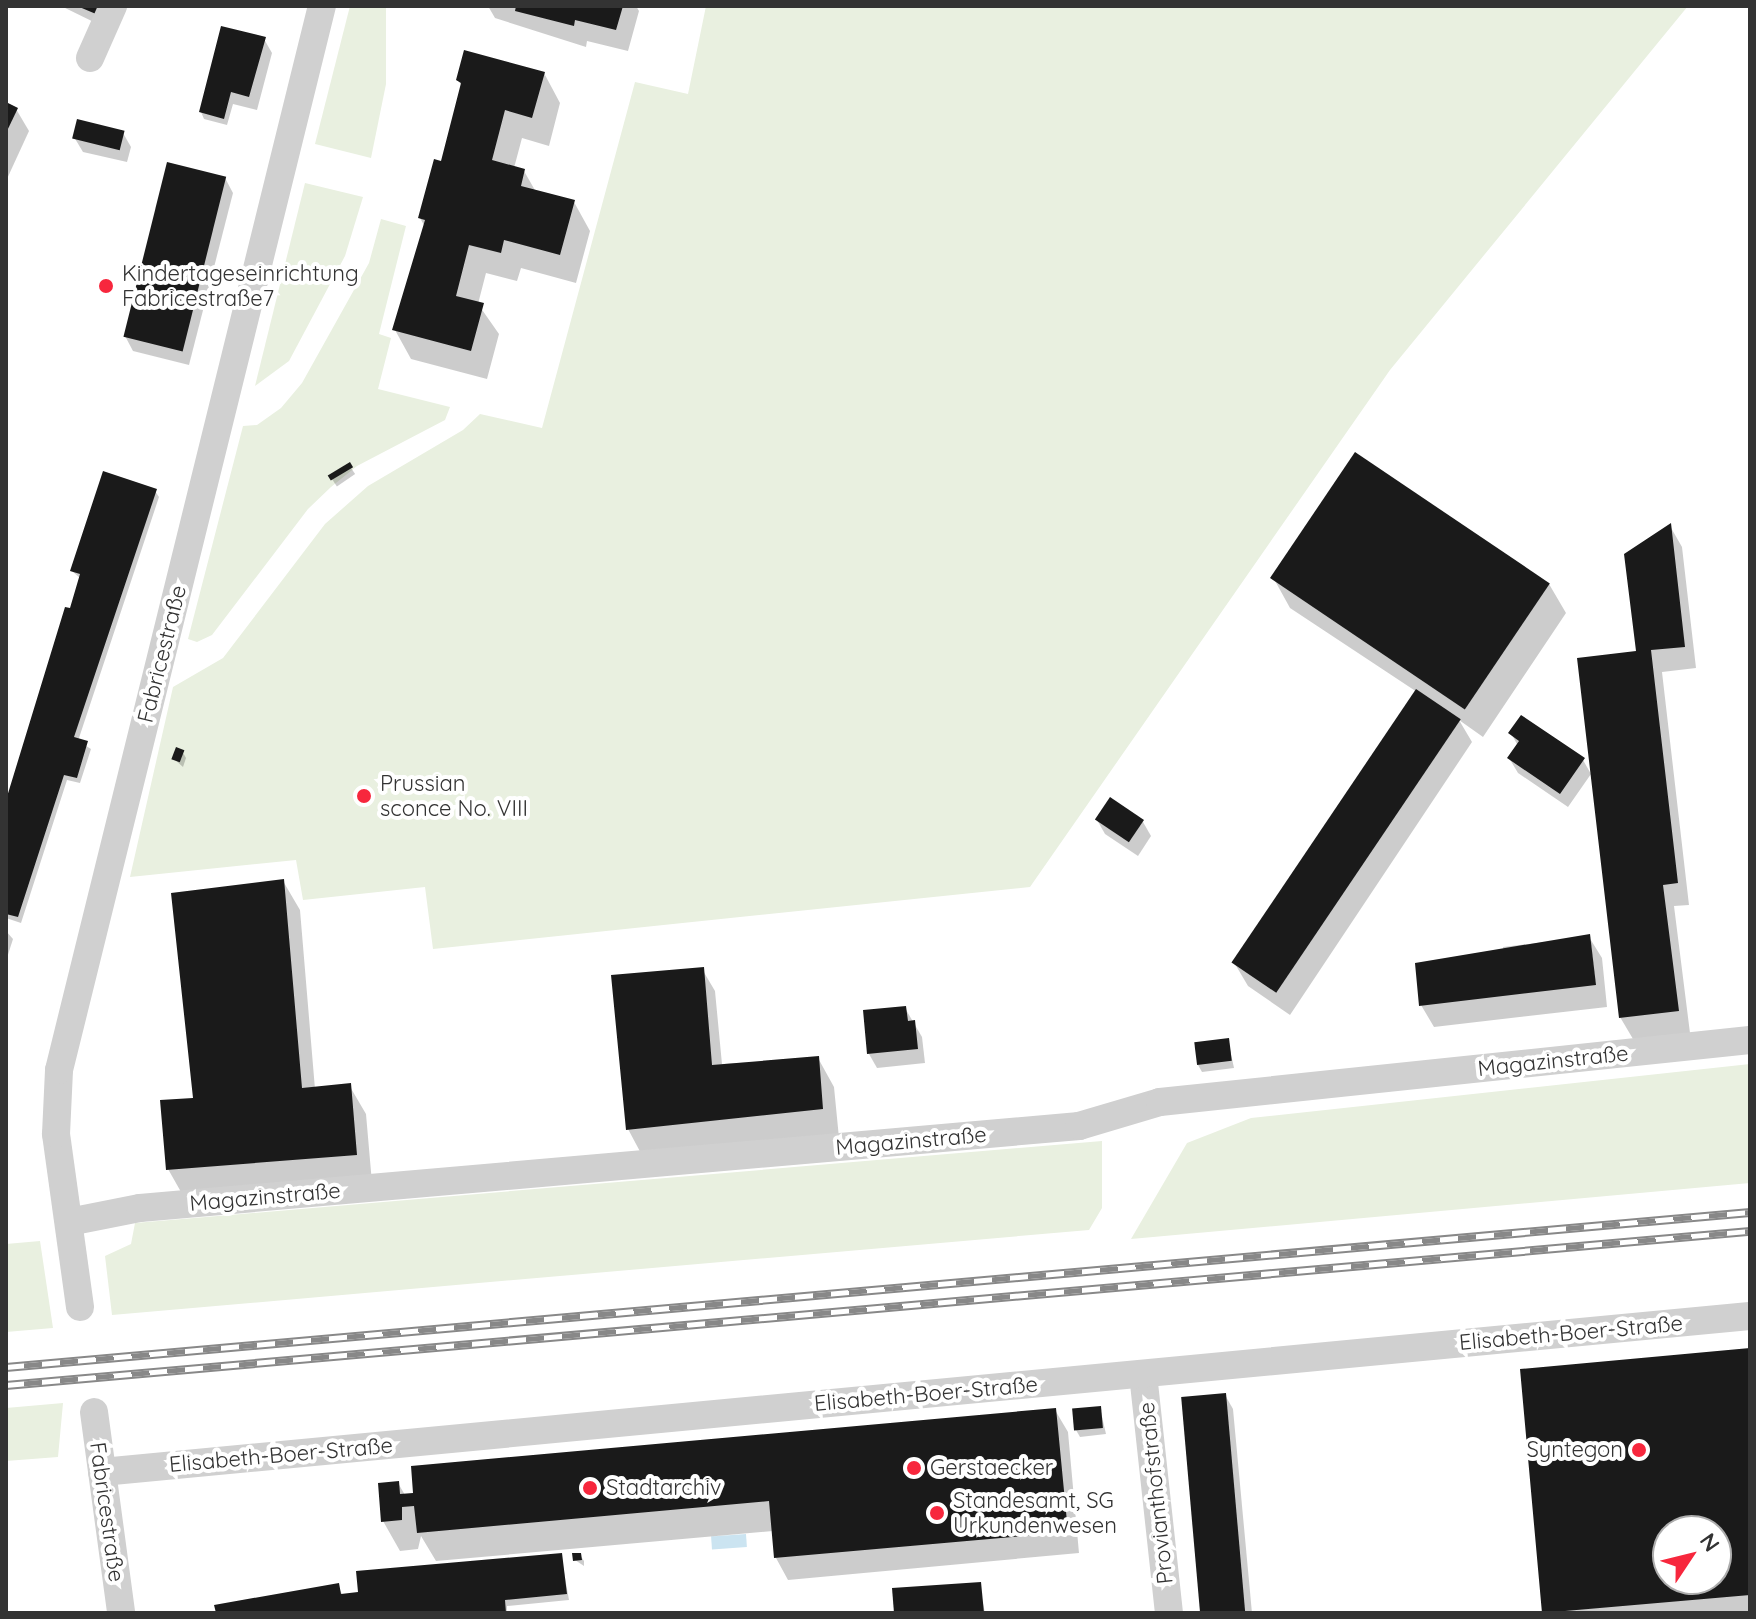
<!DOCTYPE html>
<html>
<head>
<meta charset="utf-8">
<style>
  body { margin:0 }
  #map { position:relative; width:1756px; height:1619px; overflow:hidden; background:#fff; font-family:Quicksand,sans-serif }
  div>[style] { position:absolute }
  .green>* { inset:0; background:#e9f0e0 }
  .water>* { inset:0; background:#cbe4f1; transform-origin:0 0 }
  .shadow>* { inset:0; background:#0003; transform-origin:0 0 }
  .building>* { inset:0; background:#1a1a1a; transform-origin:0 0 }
  .minor>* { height:28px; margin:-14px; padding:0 14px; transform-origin:14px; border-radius:14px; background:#d0d0d0 }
  .rail>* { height:9px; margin-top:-4.5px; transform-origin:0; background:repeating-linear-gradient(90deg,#fff 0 18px,#888 0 36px); box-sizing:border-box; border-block:2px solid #888 }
  .dots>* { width:22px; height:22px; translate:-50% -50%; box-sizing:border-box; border:4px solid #fff; border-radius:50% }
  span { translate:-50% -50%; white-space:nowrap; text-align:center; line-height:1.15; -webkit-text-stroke:8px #fff; paint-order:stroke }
  .poi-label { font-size:22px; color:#333 }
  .left { translate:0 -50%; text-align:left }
  .right { translate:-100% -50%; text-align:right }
  .street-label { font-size:22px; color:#333 }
  .frame { position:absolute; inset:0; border:8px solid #333; pointer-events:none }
  .north { position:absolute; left:1652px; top:1515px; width:80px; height:80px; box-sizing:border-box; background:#fff; border:2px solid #adadad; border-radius:50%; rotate:55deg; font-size:22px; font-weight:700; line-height:32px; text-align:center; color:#333 }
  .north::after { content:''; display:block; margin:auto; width:28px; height:36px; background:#f7273d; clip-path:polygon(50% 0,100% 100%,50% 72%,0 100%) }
</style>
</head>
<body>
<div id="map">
  <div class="green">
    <i style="clip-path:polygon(350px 6px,386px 6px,386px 84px,371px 158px,315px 144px)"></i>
    <i style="clip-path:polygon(706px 6px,1688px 6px,1390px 370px,1030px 887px,433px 949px,425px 887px,303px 900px,296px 860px,130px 877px,173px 687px,223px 658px,325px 524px,368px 486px,463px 430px,480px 414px,542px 428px,635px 82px,688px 94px)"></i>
    <i style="clip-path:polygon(305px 183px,363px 197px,345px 256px,289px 361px,255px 386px)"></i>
    <i style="clip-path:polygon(381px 219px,406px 226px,379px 334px,391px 338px,378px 389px,450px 407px,445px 420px,357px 466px,331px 487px,308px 509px,212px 635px,197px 642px,188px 639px,243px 426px,257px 425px,281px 408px,302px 383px,369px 263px)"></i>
    <i style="clip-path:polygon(1750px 1064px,1750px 1183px,1131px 1239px,1187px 1143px,1251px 1118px)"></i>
    <i style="clip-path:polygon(1102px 1141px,1102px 1208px,1089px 1230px,112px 1315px,105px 1256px,131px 1244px,135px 1223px)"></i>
    <i style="clip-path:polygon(40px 1241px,53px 1328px,6px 1332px,6px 1244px)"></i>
    <i style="clip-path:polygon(63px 1403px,58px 1457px,6px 1461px,6px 1408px)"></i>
  </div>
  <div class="water">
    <i style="left:746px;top:1534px;width:13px;height:35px;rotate:86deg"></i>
  </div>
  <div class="shadow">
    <i style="clip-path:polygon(61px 6px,112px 6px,104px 27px)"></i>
    <i style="clip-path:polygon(488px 6px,636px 6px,639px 11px,628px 51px,587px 41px,586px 47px,495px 18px)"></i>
    <i style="clip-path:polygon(264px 39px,272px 53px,257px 110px,233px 104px,227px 125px,204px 119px,201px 112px)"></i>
    <i style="clip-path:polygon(544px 73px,560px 103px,549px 146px,522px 138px,514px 168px,524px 171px,536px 192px,574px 202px,590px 231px,576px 283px,521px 268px,517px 281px,486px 273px,478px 304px,499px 334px,487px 379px,411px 359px,395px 330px,425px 227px,420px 218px,442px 164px,462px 86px,458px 80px)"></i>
    <i style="clip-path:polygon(6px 105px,16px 109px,29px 131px,6px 181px)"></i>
    <i style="clip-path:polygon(123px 133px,131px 147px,127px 162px,83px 152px,74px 137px)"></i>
    <i style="clip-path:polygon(225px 178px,233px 193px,189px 365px,133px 351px,125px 336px)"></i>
    <i style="left:349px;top:465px;width:11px;height:22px;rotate:56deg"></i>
    <i style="clip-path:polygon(155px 491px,159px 497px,78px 741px,91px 749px,80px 783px,67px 780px,21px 923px,6px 918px,6px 807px,81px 579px,72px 571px)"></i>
    <i style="clip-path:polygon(1670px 526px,1682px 547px,1696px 668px,1662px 672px,1689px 905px,1674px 906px,1690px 1033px,1633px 1039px,1620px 1017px,1638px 653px)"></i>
    <i style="clip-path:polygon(1274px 579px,1549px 584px,1566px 613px,1483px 737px,1459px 720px,1472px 742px,1290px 1015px,1248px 986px,1235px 964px,1417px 692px,1290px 608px)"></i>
    <i style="clip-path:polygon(1511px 733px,1583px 760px,1591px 774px,1568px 807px,1518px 773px,1509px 758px,1518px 746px)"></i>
    <i style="clip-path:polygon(182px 751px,186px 758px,183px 767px,174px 759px)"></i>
    <i style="clip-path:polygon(1097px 820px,1143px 822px,1151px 836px,1138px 856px,1105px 834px)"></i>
    <i style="clip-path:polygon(283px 881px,300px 910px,315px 1089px,349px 1085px,366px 1114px,372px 1183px,185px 1199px,168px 1169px)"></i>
    <i style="clip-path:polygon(6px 931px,13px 939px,6px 961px)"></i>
    <i style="clip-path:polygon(1589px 937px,1602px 958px,1607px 1007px,1434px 1027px,1421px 1005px,1504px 954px,1503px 947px)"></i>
    <i style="clip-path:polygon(702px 969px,715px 991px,722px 1064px,818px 1058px,834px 1087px,839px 1138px,644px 1159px,628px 1129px)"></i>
    <i style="clip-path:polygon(905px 1008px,922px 1037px,925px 1063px,877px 1068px,869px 1054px,865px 1012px)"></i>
    <i style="clip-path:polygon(1228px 1040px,1234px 1068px,1202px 1072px,1198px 1065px)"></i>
    <i style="clip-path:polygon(evenodd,1750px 1350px,1750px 1613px,1544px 1613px,1522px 1370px,1750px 1350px,1668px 1531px,1716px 1531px,1716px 1579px,1668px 1579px,1668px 1531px)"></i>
    <i style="clip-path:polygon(1225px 1395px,1233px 1409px,1252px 1613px,1203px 1613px)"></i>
    <i style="clip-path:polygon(1100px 1408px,1106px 1434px,1080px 1437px,1076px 1430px)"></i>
    <i style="clip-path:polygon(1055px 1410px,1068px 1432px,1079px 1553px,788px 1580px,776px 1558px,773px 1531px,436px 1561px,421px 1536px,418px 1549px,400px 1551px,383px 1521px,398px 1483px,405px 1495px)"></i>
    <i style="clip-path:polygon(561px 1555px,569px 1600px,507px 1606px,507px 1613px,218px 1613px,338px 1586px,343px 1596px)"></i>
    <i style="clip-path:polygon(580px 1555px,584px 1561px,584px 1566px,575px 1560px)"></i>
    <i style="clip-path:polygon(979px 1584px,985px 1613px,896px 1613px)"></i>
  </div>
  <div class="building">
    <i style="clip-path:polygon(77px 6px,99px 6px,96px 14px)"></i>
    <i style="clip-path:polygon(516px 6px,623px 6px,616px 30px,575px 20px,574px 26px,515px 11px)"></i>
    <i style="clip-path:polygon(221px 26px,266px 37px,249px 97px,231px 92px,224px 119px,199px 112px)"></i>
    <i style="clip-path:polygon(464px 50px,545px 72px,532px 118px,505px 110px,492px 160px,525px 169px,521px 186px,575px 200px,560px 255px,504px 240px,501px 253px,469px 245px,456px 296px,484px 303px,471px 351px,392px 330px,425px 220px,418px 218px,434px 159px,441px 161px,461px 83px,456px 80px)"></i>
    <i style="clip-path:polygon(6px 102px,18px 108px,6px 133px)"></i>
    <i style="left:77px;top:119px;width:49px;height:20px;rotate:14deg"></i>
    <i style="left:167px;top:162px;width:61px;height:180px;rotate:14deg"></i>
    <i style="left:1355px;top:452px;width:235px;height:152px;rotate:34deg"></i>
    <i style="left:350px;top:462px;width:6px;height:26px;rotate:59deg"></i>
    <i style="clip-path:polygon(103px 471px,157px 489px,74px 737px,88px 741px,77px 778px,64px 775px,18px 917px,6px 914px,6px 800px,65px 607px,70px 608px,80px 574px,70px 571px)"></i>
    <i style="clip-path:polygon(1671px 523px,1685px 647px,1651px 650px,1678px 883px,1663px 885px,1679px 1011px,1619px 1018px,1577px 658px,1636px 651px,1624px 554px)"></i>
    <i style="left:1416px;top:689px;width:54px;height:330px;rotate:34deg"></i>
    <i style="clip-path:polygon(1521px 715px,1585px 758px,1560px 794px,1507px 758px,1519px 741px,1508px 733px)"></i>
    <i style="left:176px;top:747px;width:9px;height:13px;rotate:21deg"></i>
    <i style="left:1110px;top:797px;width:41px;height:27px;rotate:34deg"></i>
    <i style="clip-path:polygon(284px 879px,302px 1088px,351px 1083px,357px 1155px,166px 1170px,160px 1100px,193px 1098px,171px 893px)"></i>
    <i style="clip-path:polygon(1590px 934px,1596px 985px,1419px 1006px,1415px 963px)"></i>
    <i style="clip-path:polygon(704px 967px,712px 1065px,819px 1056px,823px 1109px,626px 1130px,611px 975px)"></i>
    <i style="clip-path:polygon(906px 1006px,908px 1021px,915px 1020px,918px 1049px,867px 1054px,863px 1010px)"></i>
    <i style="left:1229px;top:1038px;width:23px;height:35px;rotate:83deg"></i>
    <i style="clip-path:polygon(evenodd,1750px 1348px,1750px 1595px,1542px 1613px,1520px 1369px,1750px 1348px,1668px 1531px,1716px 1531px,1716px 1579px,1668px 1579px,1668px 1531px)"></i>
    <i style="left:1226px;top:1393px;width:221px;height:45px;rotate:85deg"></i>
    <i style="left:1101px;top:1406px;width:22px;height:29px;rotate:85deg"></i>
    <i style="clip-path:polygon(1056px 1408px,1068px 1532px,774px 1558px,769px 1501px,417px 1533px,414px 1506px,402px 1507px,402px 1520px,381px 1522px,378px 1483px,399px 1481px,400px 1494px,413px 1493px,411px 1466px)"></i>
    <i style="clip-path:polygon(562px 1553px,567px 1594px,505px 1600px,506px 1613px,216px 1613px,214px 1605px,339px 1583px,341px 1594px,358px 1592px,356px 1571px)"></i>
    <i style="clip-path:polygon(572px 1553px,581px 1553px,582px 1560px,573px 1561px)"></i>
    <i style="clip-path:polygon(981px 1582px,984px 1613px,894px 1613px,892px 1588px)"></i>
  </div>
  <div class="minor">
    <i style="left:90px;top:58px;width:57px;rotate:-66.1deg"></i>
    <i style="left:69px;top:1222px;width:72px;rotate:-11.2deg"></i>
    <i style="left:140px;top:1208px;width:943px;rotate:-4.99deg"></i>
    <i style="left:1079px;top:1126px;width:84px;rotate:-16.5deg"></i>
    <i style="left:1160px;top:1102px;width:593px;rotate:-6deg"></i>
    <i style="left:80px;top:1307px;width:175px;rotate:-97.9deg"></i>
    <i style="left:56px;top:1134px;width:64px;rotate:-87.3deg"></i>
    <i style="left:59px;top:1070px;width:1096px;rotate:-76.12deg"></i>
    <i style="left:1143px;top:1374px;width:240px;rotate:83.8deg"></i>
    <i style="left:94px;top:1412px;width:203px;rotate:82.3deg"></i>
    <i style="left:102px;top:1472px;width:1655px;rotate:-5.41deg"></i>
  </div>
  <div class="rail">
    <i style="left:6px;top:1367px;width:1751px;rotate:-5.08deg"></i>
    <i style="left:6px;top:1385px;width:1751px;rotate:-5.05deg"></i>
  </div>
  <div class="dots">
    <i style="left:106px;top:286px;background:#f7273d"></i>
    <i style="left:364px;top:796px;background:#f7273d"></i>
    <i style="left:1639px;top:1450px;background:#f7273d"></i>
    <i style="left:914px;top:1468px;background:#f7273d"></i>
    <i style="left:590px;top:1488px;background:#f7273d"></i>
    <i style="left:937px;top:1513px;background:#f7273d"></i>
  </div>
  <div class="poi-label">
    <span class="left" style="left:122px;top:286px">Kindertageseinrichtung<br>Fabricestraße7</span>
    <span class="left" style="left:380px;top:796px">Prussian<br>sconce No. VIII</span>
    <span class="right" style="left:1623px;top:1450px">Syntegon</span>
    <span class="left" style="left:930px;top:1468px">Gerstaecker</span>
    <span class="left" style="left:606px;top:1488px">Stadtarchiv</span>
    <span class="left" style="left:953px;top:1513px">Standesamt, SG<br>Urkundenwesen</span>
  </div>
  <div class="street-label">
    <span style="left:162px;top:654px;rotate:-76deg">Fabricestraße</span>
    <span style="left:1553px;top:1061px;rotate:-6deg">Magazinstraße</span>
    <span style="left:911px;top:1141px;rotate:-5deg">Magazinstraße</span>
    <span style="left:265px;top:1197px;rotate:-5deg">Magazinstraße</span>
    <span style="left:1571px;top:1333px;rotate:-5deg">Elisabeth-Boer-Straße</span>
    <span style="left:926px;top:1394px;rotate:-5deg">Elisabeth-Boer-Straße</span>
    <span style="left:281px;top:1455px;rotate:-5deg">Elisabeth-Boer-Straße</span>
    <span style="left:1156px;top:1493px;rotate:-96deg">Provianthofstraße</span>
    <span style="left:107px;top:1512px;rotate:82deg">Fabricestraße</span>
  </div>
  <div class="frame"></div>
  <div class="north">N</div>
</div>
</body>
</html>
